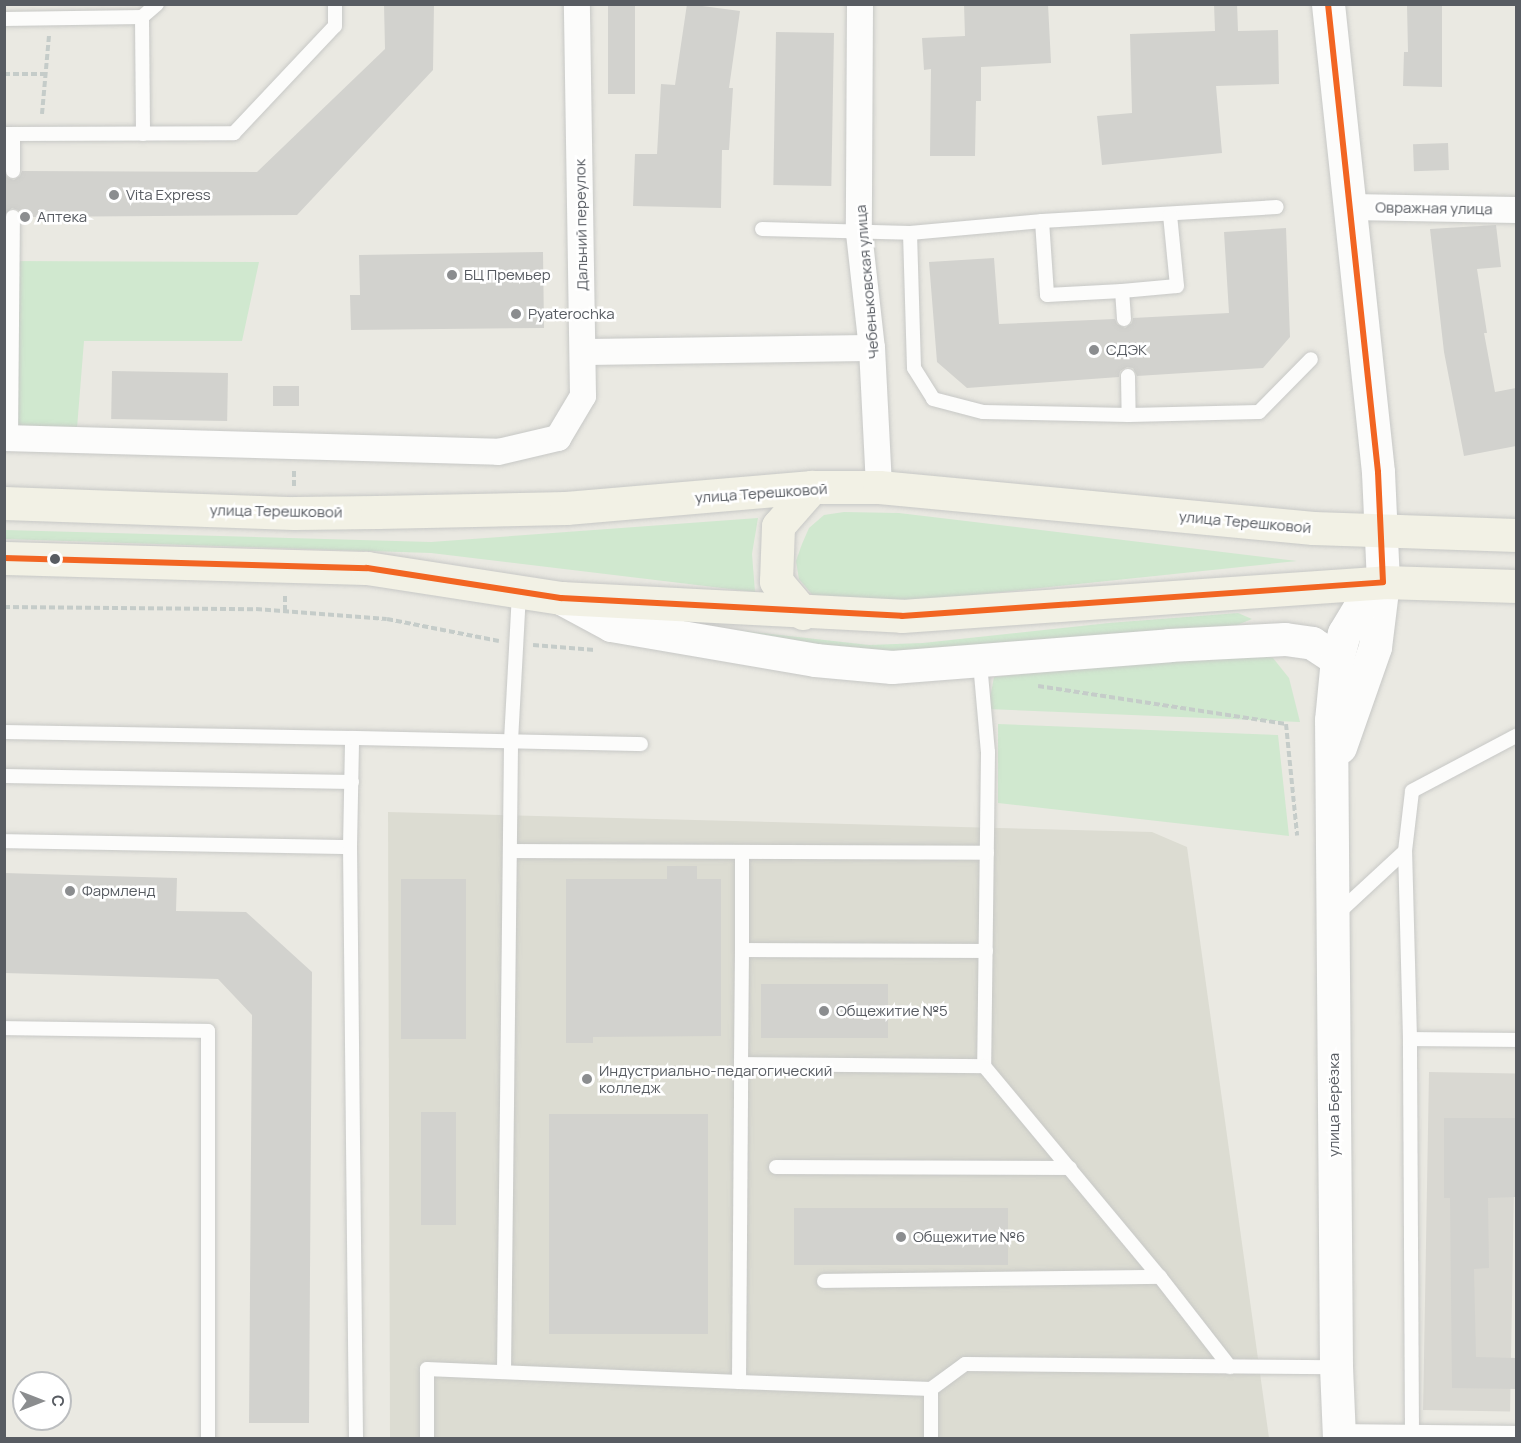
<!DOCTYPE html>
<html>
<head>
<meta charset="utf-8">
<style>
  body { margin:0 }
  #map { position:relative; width:1521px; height:1443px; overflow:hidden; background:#eae9e2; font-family:Manrope,sans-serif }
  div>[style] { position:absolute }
  .industrial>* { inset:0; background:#d9d8d2; transform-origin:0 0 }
  .education>* { inset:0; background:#dcdcd2 }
  .green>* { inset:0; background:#d0e8cf }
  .building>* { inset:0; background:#d2d2ce; transform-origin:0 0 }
  .path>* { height:4px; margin-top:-2px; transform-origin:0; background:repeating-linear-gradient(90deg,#c5ccc9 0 6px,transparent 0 9px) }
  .roads { filter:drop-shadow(0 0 2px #c7c8c6) drop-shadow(0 0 2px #c7c8c6) }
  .service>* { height:14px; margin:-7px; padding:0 7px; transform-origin:7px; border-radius:7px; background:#fcfcfb }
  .minor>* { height:26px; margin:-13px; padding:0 13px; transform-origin:13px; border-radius:13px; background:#fcfcfb }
  .secondary>* { height:33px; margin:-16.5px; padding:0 16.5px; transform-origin:16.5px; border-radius:16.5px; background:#fcfcfb }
  .primary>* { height:33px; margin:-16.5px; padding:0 16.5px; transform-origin:16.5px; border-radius:16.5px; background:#f2f1e5 }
  .bus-1>* { height:6px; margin:-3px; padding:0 3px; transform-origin:3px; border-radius:3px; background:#f26522 }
  .dots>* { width:16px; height:16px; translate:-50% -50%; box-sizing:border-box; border:3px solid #fff; border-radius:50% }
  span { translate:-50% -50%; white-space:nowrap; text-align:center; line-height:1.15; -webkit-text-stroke:5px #fff; paint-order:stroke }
  .poi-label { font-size:15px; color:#585c62 }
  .left { translate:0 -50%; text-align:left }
  .street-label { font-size:15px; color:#585c62 }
  .frame { position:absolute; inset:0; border:6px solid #585c62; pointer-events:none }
  .north { position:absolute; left:12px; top:1371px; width:60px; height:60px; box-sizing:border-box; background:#fff; border:2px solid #bcbec0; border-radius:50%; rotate:90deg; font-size:16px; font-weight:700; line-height:24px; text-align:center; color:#585c62 }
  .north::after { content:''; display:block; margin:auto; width:21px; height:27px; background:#8b8d8f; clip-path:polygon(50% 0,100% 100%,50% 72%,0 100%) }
</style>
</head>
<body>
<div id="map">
  <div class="industrial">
    <i style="left:1429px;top:1072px;width:87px;height:338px;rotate:1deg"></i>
  </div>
  <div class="education">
    <i style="clip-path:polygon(388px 812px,1152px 832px,1187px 847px,1269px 1438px,390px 1438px)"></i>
  </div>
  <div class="green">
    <i style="clip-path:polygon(5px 261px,259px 262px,242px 341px,84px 341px,77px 428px,5px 426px)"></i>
    <i style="clip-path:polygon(844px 512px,899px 513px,1297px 561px,898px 603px,815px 598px,799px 579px,796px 561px,802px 544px,809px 528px,824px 515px)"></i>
    <i style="clip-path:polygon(758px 518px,752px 554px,755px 592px,431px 553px,5px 539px,5px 530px,431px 542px)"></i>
    <i style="clip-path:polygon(1238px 613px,1252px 619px,1237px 625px,869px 654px,620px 617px,869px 645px,923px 643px,1109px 623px)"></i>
    <i style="clip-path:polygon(1235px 652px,1273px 658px,1289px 678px,1300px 722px,988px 709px,994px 677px)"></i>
    <i style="clip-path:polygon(998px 724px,1278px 735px,1289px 836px,998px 803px)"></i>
  </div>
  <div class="building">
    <i style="clip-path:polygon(384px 4px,434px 4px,433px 70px,297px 215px,22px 217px,18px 210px,12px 208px,4px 215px,4px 173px,8px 178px,14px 180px,20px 176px,22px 171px,257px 172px,385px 49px)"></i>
    <i style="left:608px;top:4px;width:27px;height:90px"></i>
    <i style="clip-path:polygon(687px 4px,740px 11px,729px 88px,733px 88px,729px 150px,722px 150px,721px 208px,633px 206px,635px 154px,657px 154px,661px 84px,675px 85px)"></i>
    <i style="clip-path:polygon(964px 4px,1048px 4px,1051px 63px,981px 67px,981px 101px,976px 101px,975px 156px,930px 156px,931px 69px,924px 70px,922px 38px,965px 36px)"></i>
    <i style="clip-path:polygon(1214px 4px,1237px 4px,1238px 31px,1278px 30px,1279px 84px,1216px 86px,1222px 153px,1102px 165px,1097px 116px,1132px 113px,1130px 34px,1215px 31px)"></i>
    <i style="clip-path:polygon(1442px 4px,1442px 87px,1403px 86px,1404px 52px,1408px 52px,1407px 5px)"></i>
    <i style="left:776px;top:32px;width:58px;height:153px;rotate:1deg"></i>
    <i style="left:1448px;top:143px;width:27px;height:35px;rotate:88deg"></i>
    <i style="clip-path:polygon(1496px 225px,1501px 267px,1477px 269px,1487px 333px,1484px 333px,1495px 392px,1516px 388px,1516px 446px,1464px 456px,1444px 352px,1430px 229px)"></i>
    <i style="clip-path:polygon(1286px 228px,1290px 337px,1263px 368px,1137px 376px,1133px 368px,1127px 367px,1120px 371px,1119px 377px,967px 388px,937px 362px,929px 262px,994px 258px,999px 324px,1115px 319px,1117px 324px,1125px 328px,1132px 323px,1133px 318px,1229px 313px,1224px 232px)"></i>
    <i style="clip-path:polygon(543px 252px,544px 328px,351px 330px,350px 295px,360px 295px,359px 255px)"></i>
    <i style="left:112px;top:371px;width:116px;height:48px;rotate:1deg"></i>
    <i style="left:273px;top:386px;width:26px;height:20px"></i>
    <i style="clip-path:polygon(667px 866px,697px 866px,697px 879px,721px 879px,721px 1036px,593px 1037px,593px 1043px,566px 1043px,566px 879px,667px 879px)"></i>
    <i style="clip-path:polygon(4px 873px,177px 878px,176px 911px,246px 912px,312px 972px,309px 1423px,249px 1423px,252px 1015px,218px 979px,4px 973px)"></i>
    <i style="left:401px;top:879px;width:65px;height:160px"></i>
    <i style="left:761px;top:984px;width:127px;height:54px"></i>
    <i style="left:421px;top:1112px;width:35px;height:113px"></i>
    <i style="left:708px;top:1114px;width:220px;height:159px;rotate:90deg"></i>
    <i style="clip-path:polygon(1444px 1118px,1516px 1118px,1516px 1197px,1488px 1198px,1489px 1268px,1474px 1269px,1476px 1357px,1516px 1358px,1516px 1389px,1452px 1388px,1450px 1198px,1444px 1198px)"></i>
    <i style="left:794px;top:1208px;width:214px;height:57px"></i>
  </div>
  <div class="path">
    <i style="left:4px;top:74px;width:42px"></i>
    <i style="left:42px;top:114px;width:79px;rotate:-84.9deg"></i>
    <i style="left:294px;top:486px;width:16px;rotate:-90deg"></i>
    <i style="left:4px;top:607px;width:252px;rotate:0.5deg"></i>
    <i style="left:256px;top:609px;width:131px;rotate:4.4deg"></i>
    <i style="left:387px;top:619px;width:114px;rotate:11.1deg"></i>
    <i style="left:285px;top:611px;width:17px;rotate:-90deg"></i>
    <i style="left:533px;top:645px;width:62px;rotate:4.6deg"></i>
    <i style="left:1038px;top:686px;width:251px;rotate:8.7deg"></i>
    <i style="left:1286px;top:724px;width:112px;rotate:84.3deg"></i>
  </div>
  <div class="roads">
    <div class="service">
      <i style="left:142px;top:17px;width:117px;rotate:89.5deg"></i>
      <i style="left:4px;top:19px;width:138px;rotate:-0.8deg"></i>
      <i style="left:142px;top:17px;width:20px;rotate:-41deg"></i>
      <i style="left:4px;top:134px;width:230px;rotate:-0.2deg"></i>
      <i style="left:234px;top:133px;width:147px;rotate:-46.7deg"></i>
      <i style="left:335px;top:26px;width:22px;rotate:-90deg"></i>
      <i style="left:13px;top:134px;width:37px;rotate:90deg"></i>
      <i style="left:1042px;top:221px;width:74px;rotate:86.1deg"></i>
      <i style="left:1047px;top:295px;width:75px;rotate:-3.1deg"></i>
      <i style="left:762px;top:229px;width:148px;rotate:1.5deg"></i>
      <i style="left:910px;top:233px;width:133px;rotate:-5.2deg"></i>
      <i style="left:1042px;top:221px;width:235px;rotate:-3.4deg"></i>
      <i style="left:910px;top:233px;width:135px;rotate:88.3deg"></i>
      <i style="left:914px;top:368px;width:36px;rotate:58deg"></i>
      <i style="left:933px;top:399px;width:52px;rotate:14.6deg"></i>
      <i style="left:983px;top:412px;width:146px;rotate:1.2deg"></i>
      <i style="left:1129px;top:415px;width:130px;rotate:-1.3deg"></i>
      <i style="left:1259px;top:412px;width:74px;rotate:-45.5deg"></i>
      <i style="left:1124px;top:319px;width:28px;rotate:-94deg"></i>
      <i style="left:1122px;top:291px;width:55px;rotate:-5.2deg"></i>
      <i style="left:1177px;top:286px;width:71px;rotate:-95.6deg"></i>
      <i style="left:1128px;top:376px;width:39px;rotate:89deg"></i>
      <i style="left:11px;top:438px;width:221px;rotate:-89.5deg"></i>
      <i style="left:980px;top:663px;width:89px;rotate:84.9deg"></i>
      <i style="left:988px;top:752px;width:314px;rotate:90.7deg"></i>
      <i style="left:984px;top:1066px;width:275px;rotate:50.2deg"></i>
      <i style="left:1160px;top:1277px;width:114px;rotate:52.1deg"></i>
      <i style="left:4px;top:732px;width:348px;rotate:1deg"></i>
      <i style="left:4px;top:776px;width:348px;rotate:1deg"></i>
      <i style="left:4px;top:841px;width:346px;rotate:1deg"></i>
      <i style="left:510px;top:851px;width:477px;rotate:0.2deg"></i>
      <i style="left:1336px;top:915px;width:94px;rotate:-42.8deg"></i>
      <i style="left:742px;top:950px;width:98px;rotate:-90deg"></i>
      <i style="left:4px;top:1028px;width:204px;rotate:0.8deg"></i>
      <i style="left:208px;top:1031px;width:407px;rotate:90deg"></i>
      <i style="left:1410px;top:1039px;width:188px;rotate:-91.5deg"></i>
      <i style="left:1405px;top:851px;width:60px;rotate:-83.3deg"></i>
      <i style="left:1412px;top:791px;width:118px;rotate:-27.9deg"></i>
      <i style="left:741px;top:1064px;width:114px;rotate:-89.5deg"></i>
      <i style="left:742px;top:950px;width:244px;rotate:0.2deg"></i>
      <i style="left:776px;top:1167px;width:294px;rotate:0.2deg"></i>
      <i style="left:824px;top:1281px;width:336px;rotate:-0.7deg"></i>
      <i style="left:504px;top:1372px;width:631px;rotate:-89.36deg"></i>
      <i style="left:511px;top:741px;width:149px;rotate:-86.9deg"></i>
      <i style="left:739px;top:1382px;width:192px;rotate:2.1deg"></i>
      <i style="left:931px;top:1389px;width:42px;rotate:-36.3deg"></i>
      <i style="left:965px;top:1364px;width:371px;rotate:0.5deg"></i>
      <i style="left:931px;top:1389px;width:49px;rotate:90deg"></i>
      <i style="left:1339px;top:1431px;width:177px;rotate:0.6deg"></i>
      <i style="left:1412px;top:1433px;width:394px;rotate:-90.3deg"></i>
      <i style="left:1410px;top:1039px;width:106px;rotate:0.5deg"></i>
      <i style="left:356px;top:1438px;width:591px;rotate:-90.58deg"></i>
      <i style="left:350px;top:847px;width:109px;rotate:-88.9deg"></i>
      <i style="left:352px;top:738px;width:289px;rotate:1.2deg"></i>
      <i style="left:427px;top:1438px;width:69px;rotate:-90deg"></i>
      <i style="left:427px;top:1369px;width:312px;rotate:2.4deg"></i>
      <i style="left:739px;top:1382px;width:318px;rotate:-89.6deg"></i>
      <i style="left:741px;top:1064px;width:243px;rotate:0.5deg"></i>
    </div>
    <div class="minor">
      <i style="left:860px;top:4px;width:229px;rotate:90.3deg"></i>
      <i style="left:859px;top:233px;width:116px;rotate:83.6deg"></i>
      <i style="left:872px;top:348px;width:139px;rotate:87.1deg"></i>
      <i style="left:1351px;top:207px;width:165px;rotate:1deg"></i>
      <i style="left:583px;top:352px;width:289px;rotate:-0.8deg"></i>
      <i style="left:4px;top:438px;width:494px;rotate:1.6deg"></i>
      <i style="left:498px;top:452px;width:62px;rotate:-13.1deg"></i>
      <i style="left:558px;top:438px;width:49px;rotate:-59.2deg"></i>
      <i style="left:583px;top:396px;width:392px;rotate:-90.9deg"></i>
    </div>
    <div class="secondary">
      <i style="left:1328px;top:4px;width:471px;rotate:83.9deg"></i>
      <i style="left:1378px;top:472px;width:110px;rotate:87.4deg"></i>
      <i style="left:1383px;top:582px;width:65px;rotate:97deg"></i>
      <i style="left:1375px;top:647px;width:106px;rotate:109.3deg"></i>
      <i style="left:561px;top:598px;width:57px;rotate:28.4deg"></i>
      <i style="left:611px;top:625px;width:207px;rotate:9.7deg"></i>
      <i style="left:815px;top:660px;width:77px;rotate:5.2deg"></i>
      <i style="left:892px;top:667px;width:278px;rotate:-4.5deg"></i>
      <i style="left:1169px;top:645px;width:116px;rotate:-3deg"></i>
      <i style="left:1285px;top:639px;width:27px;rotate:8deg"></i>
      <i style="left:1312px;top:643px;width:30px;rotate:33deg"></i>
      <i style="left:1339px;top:1438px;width:71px;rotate:-92.4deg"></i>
      <i style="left:1336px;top:1367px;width:647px;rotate:-90.44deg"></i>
      <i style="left:1331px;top:720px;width:61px;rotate:-84.4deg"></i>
      <i style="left:1337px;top:659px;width:27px;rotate:-75deg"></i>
      <i style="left:1344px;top:633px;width:29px;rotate:-59deg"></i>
      <i style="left:1359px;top:608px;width:35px;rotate:-47deg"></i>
    </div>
    <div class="primary">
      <i style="left:4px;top:503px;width:290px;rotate:2deg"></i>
      <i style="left:294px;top:513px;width:83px;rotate:-0.7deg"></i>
      <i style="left:377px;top:512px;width:189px;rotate:-1.2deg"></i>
      <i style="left:566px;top:508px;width:247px;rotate:-4.9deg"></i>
      <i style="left:812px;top:487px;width:67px"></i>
      <i style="left:879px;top:487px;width:436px;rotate:5.4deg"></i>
      <i style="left:1313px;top:528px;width:203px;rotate:2deg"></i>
      <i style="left:4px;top:558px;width:363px;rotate:1.6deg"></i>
      <i style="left:367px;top:568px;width:196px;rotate:8.8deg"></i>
      <i style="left:561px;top:598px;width:341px;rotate:3deg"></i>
      <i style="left:902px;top:616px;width:482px;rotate:-4deg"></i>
      <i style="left:1383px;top:582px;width:133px;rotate:1.7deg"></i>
      <i style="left:803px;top:613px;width:42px;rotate:-130.2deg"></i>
      <i style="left:776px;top:581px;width:55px;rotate:-87.9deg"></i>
      <i style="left:778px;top:526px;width:52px;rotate:-48.9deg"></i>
    </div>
  </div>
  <div class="bus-1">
    <i style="left:1328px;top:4px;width:471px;rotate:83.9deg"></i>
    <i style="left:1378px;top:472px;width:110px;rotate:87.4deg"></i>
    <i style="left:4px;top:558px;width:363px;rotate:1.6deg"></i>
    <i style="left:367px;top:568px;width:196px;rotate:8.8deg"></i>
    <i style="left:561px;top:598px;width:341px;rotate:3deg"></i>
    <i style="left:902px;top:616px;width:482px;rotate:-4deg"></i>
  </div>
  <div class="dots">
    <i style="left:114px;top:195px;background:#8b8d8f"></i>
    <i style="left:25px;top:217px;background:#8b8d8f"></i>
    <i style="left:452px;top:275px;background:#8b8d8f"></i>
    <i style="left:516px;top:314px;background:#8b8d8f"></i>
    <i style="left:1094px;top:350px;background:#8b8d8f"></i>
    <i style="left:55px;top:559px;background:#585c62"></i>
    <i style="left:70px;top:891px;background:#8b8d8f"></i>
    <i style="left:824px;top:1011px;background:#8b8d8f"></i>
    <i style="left:587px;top:1079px;background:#8b8d8f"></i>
    <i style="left:901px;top:1237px;background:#8b8d8f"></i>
  </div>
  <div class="poi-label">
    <span class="left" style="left:126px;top:195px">Vita Express</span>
    <span class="left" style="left:37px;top:217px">Аптека</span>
    <span class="left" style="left:464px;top:275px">БЦ Премьер</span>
    <span class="left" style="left:528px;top:314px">Pyaterochka</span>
    <span class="left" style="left:1106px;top:350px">СДЭК</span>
    <span class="left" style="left:82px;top:891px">Фармленд</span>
    <span class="left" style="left:836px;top:1011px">Общежитие №5</span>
    <span class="left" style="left:599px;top:1079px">Индустриально-педагогический<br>колледж</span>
    <span class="left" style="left:913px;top:1237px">Общежитие №6</span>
  </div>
  <div class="street-label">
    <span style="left:1434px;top:208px;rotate:1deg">Овражная улица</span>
    <span style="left:581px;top:225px;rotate:-91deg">Дальний переулок</span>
    <span style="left:867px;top:282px;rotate:-95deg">Чебеньковская улица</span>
    <span style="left:761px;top:493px;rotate:-4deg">улица Терешковой</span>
    <span style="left:276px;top:511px;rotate:1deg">улица Терешковой</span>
    <span style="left:1245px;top:522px;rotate:5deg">улица Терешковой</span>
    <span style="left:1334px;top:1105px;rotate:-90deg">улица Берёзка</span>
  </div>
  <div class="frame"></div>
  <div class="north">С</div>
</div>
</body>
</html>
